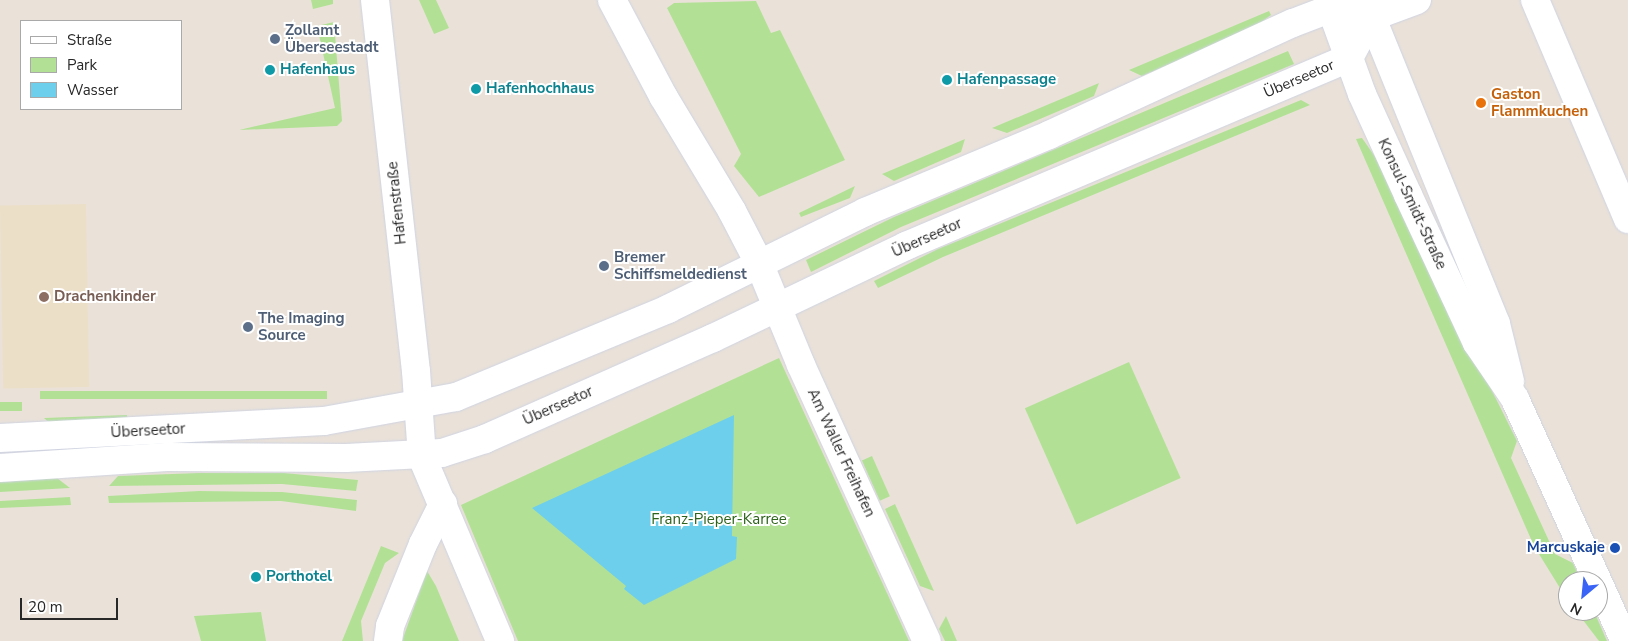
<!DOCTYPE html>
<html>
<head>
<meta charset="utf-8">
<style>
  body { margin:0 }
  #map { position:relative; width:1628px; height:641px; overflow:hidden; background:#eae2d9; font-family:"Nunito Sans",sans-serif }
  div>[style] { position:absolute }
  .education>* { inset:0; background:#ecdfc8; transform-origin:0 0 }
  .green>* { inset:0; background:#b2e196; transform-origin:0 0 }
  .water>* { inset:0; background:#6dcfec }
  .roads { filter:drop-shadow(0 0 1px #cfd3e1) drop-shadow(0 0 1px #cfd3e1) }
  .minor>* { height:28px; margin:-14px; padding:0 14px; transform-origin:14px; border-radius:14px; background:#fff }
  .dots>* { width:14px; height:14px; translate:-50% -50%; box-sizing:border-box; border:2px solid #fff; border-radius:50% }
  span { translate:-50% -50%; white-space:nowrap; text-align:center; line-height:1.15; -webkit-text-stroke:4px #fff; paint-order:stroke }
  .service-label { font-size:15px; color:#4e5e75; font-weight:700 }
  .left { translate:0 -50%; text-align:left }
  .culture-label { font-size:15px; color:#0d838f; font-weight:700 }
  .street-label { font-size:15px; color:#282828 }
  .food-label { font-size:15px; color:#c56008; font-weight:700 }
  .education-label { font-size:15px; color:#785e54; font-weight:700 }
  .park-label { font-size:15px; color:#2c621a }
  .transit-label { font-size:15px; color:#164399; font-weight:700 }
  .right { translate:-100% -50%; text-align:right }
  .legend { position:absolute; left:20px; top:20px; width:162px; height:90px; box-sizing:border-box; background:#fff; border:1px solid #a9a9a9; margin:0; padding:6px 9px; list-style:none; font-size:15px; color:#282828 }
  .legend li { display:flex; align-items:center; gap:10px; height:25px }
  .legend b { width:25px; border:1px solid #a9a9a9 }
  .north { position:absolute; left:1558px; top:571px; width:50px; height:50px; box-sizing:border-box; background:#fff; border:1px solid #a9a9a9; border-radius:50%; rotate:208deg; font-size:14px; font-weight:700; line-height:20px; text-align:center; color:#282828 }
  .north::after { content:''; display:block; margin:auto; width:18px; height:22px; background:#3a64f6; clip-path:polygon(50% 0,100% 100%,50% 72%,0 100%) }
  .scale { position:absolute; left:20px; top:598px; width:98px; height:22px; box-sizing:border-box; border:2px solid #282828; border-top:0; padding-left:6px; font-size:15px; line-height:18px; white-space:nowrap; color:#282828; -webkit-text-stroke:4px #fff; paint-order:stroke }
</style>
</head>
<body>
<div id="map">
  <div class="education">
    <i style="left:86px;top:204px;width:183px;height:86px;rotate:89deg"></i>
  </div>
  <div class="green">
    <i style="clip-path:polygon(311px 0,333px 0,333px 4px,313px 9px)"></i>
    <i style="clip-path:polygon(419px 0,436px 0,449px 28px,434px 34px)"></i>
    <i style="clip-path:polygon(756px 1px,771px 33px,780px 30px,845px 160px,759px 197px,734px 166px,741px 154px,667px 8px,674px 3px)"></i>
    <i style="clip-path:polygon(1269px 11px,1271px 15px,1253px 28px,1142px 76px,1129px 70px)"></i>
    <i style="clip-path:polygon(334px 22px,342px 121px,337px 126px,239px 130px,335px 108px,317px 26px)"></i>
    <i style="clip-path:polygon(1288px 51px,1294px 64px,901px 227px,811px 272px,806px 260px,894px 217px)"></i>
    <i style="clip-path:polygon(1099px 83px,1094px 96px,1007px 133px,992px 128px)"></i>
    <i style="clip-path:polygon(1301px 100px,1310px 105px,943px 257px,878px 288px,874px 281px,938px 249px)"></i>
    <i style="clip-path:polygon(1362px 138px,1376px 158px,1517px 441px,1511px 458px,1555px 554px,1573px 563px,1581px 581px,1568px 581px,1568px 601px,1534px 546px,1356px 139px)"></i>
    <i style="clip-path:polygon(965px 139px,961px 152px,894px 181px,882px 174px)"></i>
    <i style="clip-path:polygon(855px 186px,850px 198px,801px 217px,799px 213px)"></i>
    <i style="clip-path:polygon(779px 358px,909px 641px,518px 641px,461px 505px)"></i>
    <i style="left:1129px;top:362px;width:127px;height:114px;rotate:66deg"></i>
    <i style="left:327px;top:391px;width:8px;height:287px;rotate:90deg"></i>
    <i style="left:0;top:402px;width:22px;height:9px"></i>
    <i style="clip-path:polygon(127px 415px,127px 425px,55px 428px,44px 418px)"></i>
    <i style="left:872px;top:456px;width:44px;height:11px;rotate:66deg"></i>
    <i style="clip-path:polygon(199px 473px,284px 473px,358px 480px,356px 491px,282px 484px,109px 486px,118px 476px)"></i>
    <i style="clip-path:polygon(57px 478px,70px 488px,0 492px,0 481px)"></i>
    <i style="clip-path:polygon(199px 491px,282px 492px,357px 500px,356px 511px,281px 501px,109px 503px,108px 496px)"></i>
    <i style="clip-path:polygon(70px 497px,71px 505px,0 508px,0 501px)"></i>
    <i style="clip-path:polygon(895px 504px,934px 591px,920px 586px,885px 509px)"></i>
    <i style="clip-path:polygon(381px 546px,399px 553px,385px 563px,361px 621px,363px 641px,342px 641px)"></i>
    <i style="clip-path:polygon(427px 571px,436px 586px,459px 641px,402px 641px)"></i>
    <i style="clip-path:polygon(1576px 611px,1594px 611px,1607px 641px,1599px 641px)"></i>
    <i style="clip-path:polygon(261px 612px,266px 641px,201px 641px,194px 616px)"></i>
    <i style="clip-path:polygon(946px 616px,957px 641px,945px 641px,939px 629px)"></i>
  </div>
  <div class="water">
    <i style="clip-path:polygon(734px 415px,732px 536px,737px 537px,736px 559px,644px 605px,624px 589px,626px 586px,532px 508px)"></i>
  </div>
  <div class="roads">
    <div class="minor">
      <i style="left:375px;top:0;width:373px;rotate:83.7deg"></i>
      <i style="left:416px;top:371px;width:86px;rotate:86deg"></i>
      <i style="left:422px;top:457px;width:200px;rotate:67deg"></i>
      <i style="left:612px;top:0;width:109px;rotate:62deg"></i>
      <i style="left:663px;top:96px;width:134px;rotate:59deg"></i>
      <i style="left:732px;top:211px;width:59px;rotate:62.6deg"></i>
      <i style="left:759px;top:263px;width:110px;rotate:67.6deg"></i>
      <i style="left:801px;top:365px;width:303px;rotate:65.5deg"></i>
      <i style="left:1328px;top:0;width:100px;rotate:70.1deg"></i>
      <i style="left:1362px;top:94px;width:111px;rotate:65.5deg"></i>
      <i style="left:1408px;top:195px;width:163px;rotate:65deg"></i>
      <i style="left:1477px;top:343px;width:68px;rotate:55.8deg"></i>
      <i style="left:1515px;top:399px;width:266px;rotate:65.6deg"></i>
      <i style="left:1535px;top:0;width:238px;rotate:67deg"></i>
      <i style="left:1367px;top:6px;width:343px;rotate:67.9deg"></i>
      <i style="left:1496px;top:324px;width:59px;rotate:76.2deg"></i>
      <i style="left:1371px;top:17px;width:49px;rotate:-20.3deg"></i>
      <i style="left:0;top:438px;width:324px;rotate:-3deg"></i>
      <i style="left:324px;top:421px;width:134px;rotate:-10.3deg"></i>
      <i style="left:456px;top:397px;width:230px;rotate:-22.5deg"></i>
      <i style="left:668px;top:309px;width:220px;rotate:-26.2deg"></i>
      <i style="left:865px;top:212px;width:199px;rotate:-22.7deg"></i>
      <i style="left:1049px;top:135px;width:268px;rotate:-24.7deg"></i>
      <i style="left:1293px;top:23px;width:42px;rotate:-21deg"></i>
      <i style="left:1332px;top:8px;width:40px;rotate:13deg"></i>
      <i style="left:0;top:468px;width:167px;rotate:-3.8deg"></i>
      <i style="left:167px;top:457px;width:179px;rotate:0.3deg"></i>
      <i style="left:346px;top:458px;width:96px;rotate:-3deg"></i>
      <i style="left:442px;top:453px;width:45px;rotate:-18deg"></i>
      <i style="left:485px;top:439px;width:249px;rotate:-23.9deg"></i>
      <i style="left:713px;top:338px;width:214px;rotate:-25.5deg"></i>
      <i style="left:906px;top:246px;width:481px;rotate:-23deg"></i>
      <i style="left:1349px;top:58px;width:47px;rotate:-61.8deg"></i>
      <i style="left:388px;top:641px;width:15px;rotate:-82deg"></i>
      <i style="left:390px;top:626px;width:88px;rotate:-68.1deg"></i>
      <i style="left:423px;top:544px;width:45px;rotate:-63.4deg"></i>
    </div>
  </div>
  <div class="dots">
    <i style="left:275px;top:39px;background:#5c6f8a"></i>
    <i style="left:270px;top:70px;background:#0f9aa8"></i>
    <i style="left:947px;top:80px;background:#0f9aa8"></i>
    <i style="left:476px;top:89px;background:#0f9aa8"></i>
    <i style="left:1481px;top:103px;background:#e8710a"></i>
    <i style="left:604px;top:266px;background:#5c6f8a"></i>
    <i style="left:44px;top:297px;background:#8d6e63"></i>
    <i style="left:248px;top:327px;background:#5c6f8a"></i>
    <i style="left:1615px;top:548px;background:#1a4fb4"></i>
    <i style="left:256px;top:577px;background:#0f9aa8"></i>
  </div>
  <div class="service-label">
    <span class="left" style="left:285px;top:39px">Zollamt<br>Überseestadt</span>
    <span class="left" style="left:614px;top:266px">Bremer<br>Schiffsmeldedienst</span>
    <span class="left" style="left:258px;top:327px">The Imaging<br>Source</span>
  </div>
  <div class="culture-label">
    <span class="left" style="left:280px;top:70px">Hafenhaus</span>
    <span class="left" style="left:957px;top:80px">Hafenpassage</span>
    <span class="left" style="left:486px;top:89px">Hafenhochhaus</span>
    <span class="left" style="left:266px;top:577px">Porthotel</span>
  </div>
  <div class="street-label">
    <span style="left:1299px;top:79px;rotate:-23deg">Überseetor</span>
    <span style="left:397px;top:203px;rotate:-96deg">Hafenstraße</span>
    <span style="left:1412px;top:204px;rotate:65deg">Konsul-Smidt-Straße</span>
    <span style="left:927px;top:238px;rotate:-24deg">Überseetor</span>
    <span style="left:558px;top:406px;rotate:-24deg">Überseetor</span>
    <span style="left:148px;top:431px;rotate:-3deg">Überseetor</span>
    <span style="left:841px;top:453px;rotate:65deg">Am Waller Freihafen</span>
  </div>
  <div class="food-label">
    <span class="left" style="left:1491px;top:103px">Gaston<br>Flammkuchen</span>
  </div>
  <div class="education-label">
    <span class="left" style="left:54px;top:297px">Drachenkinder</span>
  </div>
  <div class="park-label">
    <span style="left:719px;top:520px">Franz-Pieper-Karree</span>
  </div>
  <div class="transit-label">
    <span class="right" style="left:1605px;top:548px">Marcuskaje</span>
  </div>
  <ul class="legend">
  <li><b style="height:6px;background:#fff"></b>Straße</li>
  <li><b style="height:14px;background:#b2e196"></b>Park</li>
  <li><b style="height:14px;background:#6dcfec"></b>Wasser</li>
  </ul>
  <div class="north">N</div>
  <div class="scale">20 m</div>
</div>
</body>
</html>
